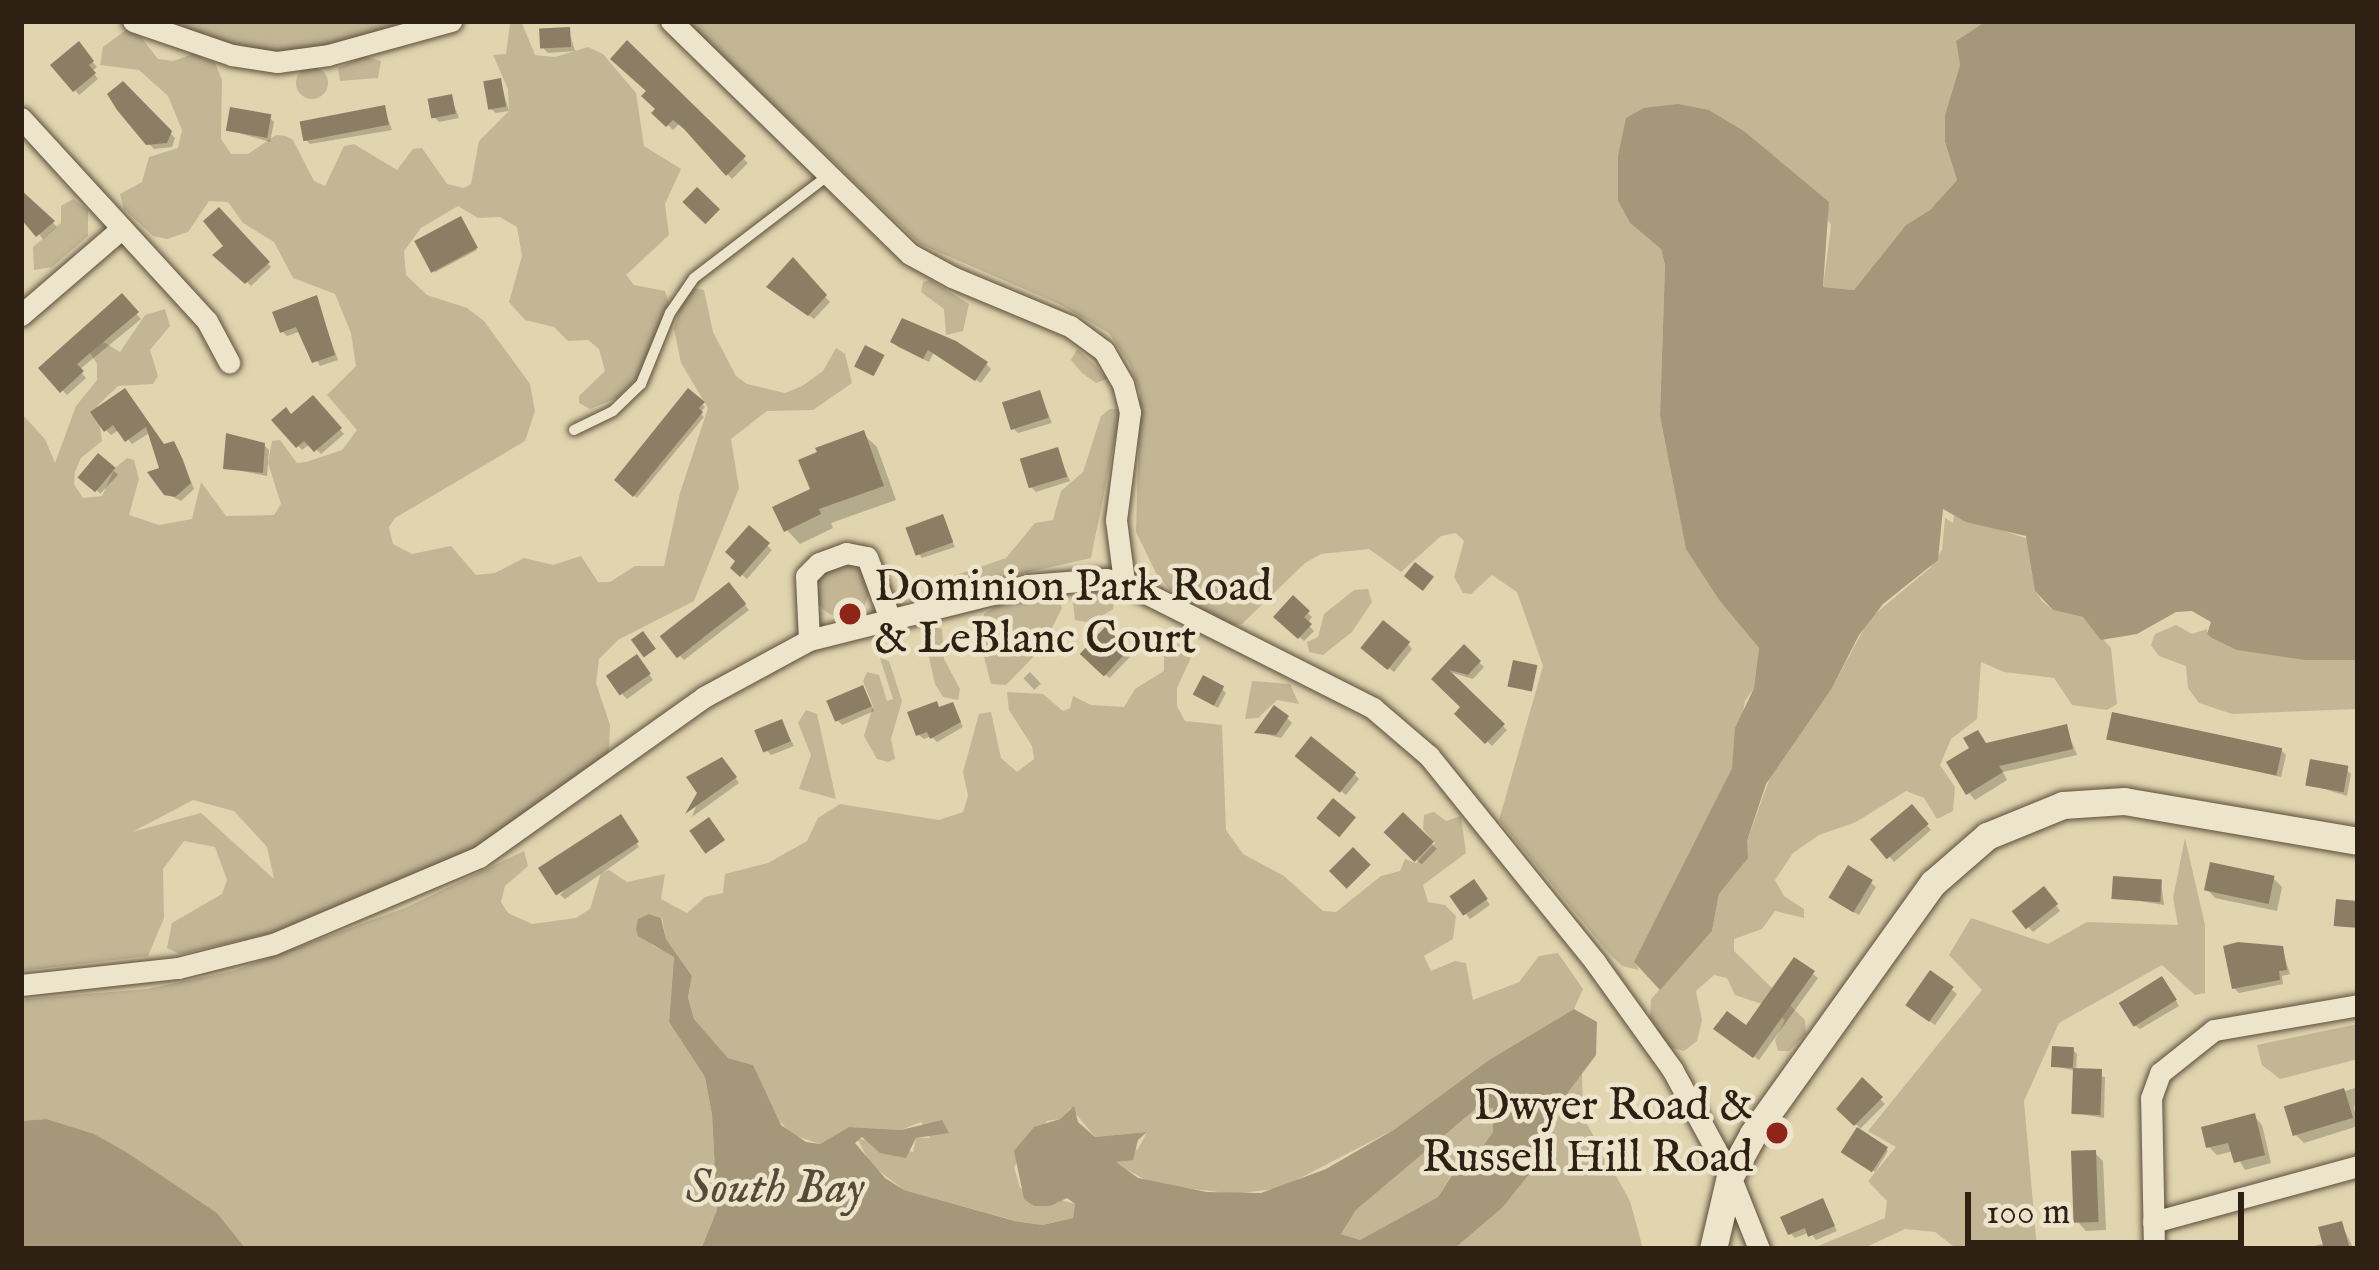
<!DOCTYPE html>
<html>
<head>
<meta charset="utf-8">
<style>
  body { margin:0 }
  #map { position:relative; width:2379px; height:1270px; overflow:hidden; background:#e1d5af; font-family:"IM FELL English",serif }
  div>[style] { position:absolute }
  .green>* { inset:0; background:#c3b695 }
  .round { border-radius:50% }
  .water>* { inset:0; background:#a4977a }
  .shadow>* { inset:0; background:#0003; transform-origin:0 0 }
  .building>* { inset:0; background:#8c7e65; transform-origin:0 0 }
  .roads { filter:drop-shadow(0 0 3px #5c4d3b) drop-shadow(0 0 3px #5c4d3b) }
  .service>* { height:10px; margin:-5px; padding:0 5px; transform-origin:5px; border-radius:5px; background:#ece4cb }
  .minor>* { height:21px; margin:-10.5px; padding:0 10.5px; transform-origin:10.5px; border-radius:10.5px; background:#ece4cb }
  .tertiary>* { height:27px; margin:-13.5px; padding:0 13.5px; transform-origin:13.5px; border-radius:13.5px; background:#ece4cb }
  .dots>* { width:33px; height:33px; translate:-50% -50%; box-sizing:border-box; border:6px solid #ece4cb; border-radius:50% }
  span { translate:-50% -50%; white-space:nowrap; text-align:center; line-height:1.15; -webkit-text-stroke:9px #ece4cb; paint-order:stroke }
  .poi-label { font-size:45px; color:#2f2014 }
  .left { translate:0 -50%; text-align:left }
  .right { translate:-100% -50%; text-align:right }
  .water-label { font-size:48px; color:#584a38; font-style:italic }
  .frame { position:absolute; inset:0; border:24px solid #2f2014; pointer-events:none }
  .scale { position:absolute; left:1965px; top:1192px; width:279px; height:54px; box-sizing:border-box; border:6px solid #2f2014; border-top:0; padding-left:15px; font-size:36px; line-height:42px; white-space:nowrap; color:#2f2014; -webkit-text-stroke:9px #ece4cb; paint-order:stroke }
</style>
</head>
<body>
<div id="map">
  <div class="green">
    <i style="clip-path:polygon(164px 21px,430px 21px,295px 55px,250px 50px)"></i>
    <i style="clip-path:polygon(evenodd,521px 21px,535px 55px,555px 57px,588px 47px,603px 54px,636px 93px,644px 146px,681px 169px,665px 204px,669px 235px,626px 275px,634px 285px,665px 291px,669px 303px,638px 377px,617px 398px,590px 409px,579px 403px,579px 396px,605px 371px,599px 349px,588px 340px,568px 341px,554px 327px,525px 320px,509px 302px,522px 256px,517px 227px,500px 217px,478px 218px,458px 206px,421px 228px,404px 251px,406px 275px,427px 295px,467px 308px,484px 321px,530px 384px,535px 411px,525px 441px,395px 518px,389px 527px,393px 544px,412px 554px,451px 546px,476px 575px,495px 573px,524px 558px,553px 565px,581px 556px,598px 582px,610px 582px,635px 566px,664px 566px,680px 493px,708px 408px,681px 363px,674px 329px,680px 307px,693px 288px,704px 290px,713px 332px,736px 376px,747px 384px,785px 393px,802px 386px,823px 371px,836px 348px,845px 354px,852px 383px,813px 410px,767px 411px,731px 439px,739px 488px,694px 601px,618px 640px,599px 659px,596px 683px,610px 725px,609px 752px,475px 848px,272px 933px,180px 954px,167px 948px,172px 923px,222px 894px,227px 880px,215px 847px,184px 841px,163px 869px,164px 918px,148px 956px,21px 971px,21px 413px,45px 439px,55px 463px,76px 406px,97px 380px,97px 364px,87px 348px,97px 338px,120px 352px,145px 315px,165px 309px,170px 326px,150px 350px,158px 376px,153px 384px,118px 386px,97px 406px,102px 441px,81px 458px,75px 472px,74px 484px,83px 498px,102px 496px,115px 468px,127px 458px,134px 460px,139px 479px,129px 515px,159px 525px,192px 519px,201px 482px,226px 516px,274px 515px,281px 504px,268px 463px,272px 441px,280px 440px,297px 463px,306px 462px,342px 450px,357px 430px,327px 395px,356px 366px,351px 333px,335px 294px,293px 278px,274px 242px,243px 223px,228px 202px,209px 201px,188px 232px,167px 239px,153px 236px,124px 209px,120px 194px,142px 182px,149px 157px,178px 148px,182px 130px,168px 96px,139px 70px,100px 65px,103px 47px,126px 30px,141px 37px,158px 59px,173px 61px,193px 54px,215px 63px,222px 80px,221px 139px,231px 154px,248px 154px,276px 135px,286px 136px,293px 140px,314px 181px,325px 186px,344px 146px,354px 144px,397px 170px,413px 149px,422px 148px,447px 184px,464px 188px,471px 184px,479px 141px,509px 111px,508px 89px,493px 55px,506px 54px,510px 23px,521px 21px,193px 800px,234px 811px,267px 847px,274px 879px,201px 813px,132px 832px,193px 800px)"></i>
    <i style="clip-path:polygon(686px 21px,1986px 21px,1956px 41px,1960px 65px,1945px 115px,1945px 142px,1957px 180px,1930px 210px,1906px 225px,1854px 290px,1823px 287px,1831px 225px,1797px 176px,1744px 131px,1709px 110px,1618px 201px,1630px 223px,1661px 249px,1665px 265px,1660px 416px,1686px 548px,1719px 600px,1759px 648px,1754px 688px,1745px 701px,1732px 768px,1635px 962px,1639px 970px,1622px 966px,1607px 951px,1499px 820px,1543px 666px,1517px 592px,1492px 575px,1471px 594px,1463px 593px,1454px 577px,1464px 541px,1456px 533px,1441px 536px,1401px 572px,1369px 549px,1321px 554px,1305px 563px,1242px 624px,1229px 626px,1180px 602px,1156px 573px,1136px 532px,1140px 392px,1129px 363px,1109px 333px,1061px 305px,920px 244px)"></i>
    <i style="clip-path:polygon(365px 56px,381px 61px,378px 78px,340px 81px,338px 68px)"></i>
    <i class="round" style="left:296px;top:67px;width:32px;height:32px"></i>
    <i style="clip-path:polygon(73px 199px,88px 210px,88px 236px,52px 267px,34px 270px,33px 247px,61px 223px,61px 206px)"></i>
    <i style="clip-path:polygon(930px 280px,969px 304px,963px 331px,946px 335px,944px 309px,921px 292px,923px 282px)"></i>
    <i style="clip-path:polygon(1077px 349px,1095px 365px,1107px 379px,1096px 383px,1082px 373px,1071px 360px)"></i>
    <i style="clip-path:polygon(1110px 409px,1117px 409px,1119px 418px,1091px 558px,923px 596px,924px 586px,1006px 558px,1035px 523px,1053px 520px,1061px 491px,1083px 472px,1101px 416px)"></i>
    <i style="clip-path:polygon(1954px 514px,2028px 539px,2035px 591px,2042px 601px,2053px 610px,2083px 617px,2111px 648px,2117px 704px,2107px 710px,2072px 705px,2054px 678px,2004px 672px,1981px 662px,1977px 719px,1951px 739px,1940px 765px,1955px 787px,1953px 811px,1937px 819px,1924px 798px,1906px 791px,1856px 822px,1819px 835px,1793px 853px,1775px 880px,1784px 896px,1804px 909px,1804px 918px,1775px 911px,1762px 929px,1734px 939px,1734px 951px,1805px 1020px,1806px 1034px,1789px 1051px,1778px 1051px,1775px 1040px,1785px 1020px,1765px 1005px,1735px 995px,1727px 978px,1714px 975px,1696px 991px,1702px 1020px,1697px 1041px,1684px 1051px,1669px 1047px,1650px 1017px,1651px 999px,1712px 931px,1719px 894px,1747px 859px,1747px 841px,1772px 772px,1832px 688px,1869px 619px,1930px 568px,1942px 550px,1945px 518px,1953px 523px)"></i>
    <i class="round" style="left:815px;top:563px;width:54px;height:54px"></i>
    <i style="clip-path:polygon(1368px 589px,1372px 602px,1352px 632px,1323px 655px,1309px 652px,1307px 642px,1318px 637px,1324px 614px,1354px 590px)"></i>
    <i style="clip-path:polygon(1101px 591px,1114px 601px,1113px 609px,1090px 623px,1075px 620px,1073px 601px)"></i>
    <i style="clip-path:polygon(1051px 595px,1058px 596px,1062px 608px,1042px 648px,1006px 685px,991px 684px,983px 653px,984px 614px,998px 605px)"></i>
    <i style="clip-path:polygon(2176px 625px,2192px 634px,2207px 629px,2207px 634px,2305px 660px,2358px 660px,2358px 709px,2232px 714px,2199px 703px,2188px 688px,2186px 666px,2159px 656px,2151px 645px,2155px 634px)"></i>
    <i style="clip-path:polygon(934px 627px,942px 629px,944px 659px,960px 689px,958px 700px,943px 697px,935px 684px,925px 640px)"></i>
    <i style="clip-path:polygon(1176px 643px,1194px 651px,1177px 688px,1177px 706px,1185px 721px,1222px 725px,1226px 830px,1243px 854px,1284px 876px,1323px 911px,1336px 912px,1381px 876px,1400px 871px,1405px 859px,1416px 863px,1435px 843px,1423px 829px,1424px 815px,1434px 812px,1446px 821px,1461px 816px,1466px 853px,1423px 885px,1428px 902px,1445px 905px,1456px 916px,1453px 939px,1424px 956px,1431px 971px,1455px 961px,1466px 963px,1473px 1000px,1519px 982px,1539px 956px,1558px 953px,1583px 989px,1574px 1009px,1489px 1060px,1395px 1129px,1281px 1188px,1235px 1194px,1153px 1184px,1115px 1163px,1138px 1149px,1147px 1132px,1095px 1137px,1071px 1108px,1060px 1119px,1047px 1121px,1014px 1167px,1020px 1188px,1075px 1204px,1073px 1218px,1041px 1225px,1016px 1221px,904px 1190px,871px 1165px,857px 1138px,913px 1152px,916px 1138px,930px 1138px,921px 1122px,901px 1130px,849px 1127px,820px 1144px,793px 1135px,771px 1113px,753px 1065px,728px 1058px,694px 1019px,688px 997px,692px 976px,666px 939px,662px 918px,649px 914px,652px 945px,674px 956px,669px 1022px,705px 1077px,712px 1115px,717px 1210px,701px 1249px,246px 1249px,217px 1213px,193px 1199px,46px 1119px,21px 1121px,21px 1004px,26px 999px,147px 989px,233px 971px,405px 908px,524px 851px,528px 866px,505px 886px,501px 902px,508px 913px,532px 924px,576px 918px,590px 909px,601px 873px,609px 870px,627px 882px,665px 874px,661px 899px,687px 913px,705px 897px,723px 893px,725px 874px,768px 863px,807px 841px,818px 818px,840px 804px,939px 820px,963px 812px,968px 796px,963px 772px,979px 714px,991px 712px,1001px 758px,1017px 772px,1034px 759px,1032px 746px,1009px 710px,1007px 692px,1043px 694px,1063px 711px,1070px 708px,1073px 696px,1091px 705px,1124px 707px,1135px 689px,1164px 671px,1164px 652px)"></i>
    <i style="clip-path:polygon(880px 658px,889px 661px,902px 701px,891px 739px,895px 759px,888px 762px,877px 759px,864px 736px,873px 706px,863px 681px,867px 672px,879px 675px,887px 701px,893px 699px)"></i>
    <i style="clip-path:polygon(1252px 681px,1290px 684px,1299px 704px,1277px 700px,1258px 718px,1245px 719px)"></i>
    <i style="clip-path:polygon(806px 710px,817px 714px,836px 799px,799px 789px,811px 755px,798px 723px)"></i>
    <i style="clip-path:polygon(2185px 838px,2205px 925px,2205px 993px,2195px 995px,2162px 965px,2059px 1023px,2024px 1101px,2037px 1249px,1957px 1249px,1935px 1232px,1905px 1229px,1862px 1249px,1811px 1249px,1885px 1218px,1887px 1201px,1868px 1181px,1896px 1147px,1868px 1131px,1982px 990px,1949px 955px,1971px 918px,2048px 944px,2087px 922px,2178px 925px,2173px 898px)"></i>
    <i style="clip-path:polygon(2358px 1024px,2358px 1059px,2280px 1079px,2262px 1065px,2257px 1045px)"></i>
    <i style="clip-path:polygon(1582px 1073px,1583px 1117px,1630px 1201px,1643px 1249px,1454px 1249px,1503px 1207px,1547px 1144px,1569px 1091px)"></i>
    <i style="clip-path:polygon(1478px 1107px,1493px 1108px,1493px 1132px,1478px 1153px,1455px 1169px,1438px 1197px,1360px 1240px,1341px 1234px,1356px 1210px)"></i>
  </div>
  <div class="water">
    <i style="clip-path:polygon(1986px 21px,2358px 21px,2358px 660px,2305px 660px,2237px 650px,2212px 638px,2207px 634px,2211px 622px,2192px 611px,2176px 612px,2137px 634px,2101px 640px,2083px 617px,2053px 610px,2035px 591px,2026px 536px,1966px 522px,1943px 509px,1938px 560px,1883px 604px,1859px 635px,1832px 688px,1766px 784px,1747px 841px,1748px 858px,1719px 894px,1712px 931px,1660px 990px,1634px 962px,1732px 768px,1735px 728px,1754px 688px,1759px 648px,1719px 600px,1686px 549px,1660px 416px,1665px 265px,1661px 249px,1630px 223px,1618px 201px,1618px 156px,1626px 118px,1644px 108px,1678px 104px,1709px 110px,1744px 131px,1829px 202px,1823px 287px,1854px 290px,1906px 225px,1930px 210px,1957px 180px,1945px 142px,1945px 115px,1960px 65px,1956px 41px)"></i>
    <i style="clip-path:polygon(evenodd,649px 914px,661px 918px,666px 939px,692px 976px,688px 997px,694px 1019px,728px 1058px,753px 1065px,781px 1125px,806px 1142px,820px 1144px,849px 1127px,901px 1130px,942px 1120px,949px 1133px,916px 1138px,906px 1158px,880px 1153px,862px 1137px,855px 1143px,885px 1178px,904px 1190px,1015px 1221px,1042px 1225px,1073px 1218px,1075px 1204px,1067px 1198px,1050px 1206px,1034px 1206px,1024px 1199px,1014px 1151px,1034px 1127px,1060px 1119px,1074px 1106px,1078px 1122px,1095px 1137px,1147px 1132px,1138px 1140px,1133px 1160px,1116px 1162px,1138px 1178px,1207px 1192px,1261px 1193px,1326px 1169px,1395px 1129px,1489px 1060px,1574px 1009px,1597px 1022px,1596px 1055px,1569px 1091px,1529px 1174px,1503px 1207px,1454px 1249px,701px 1249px,717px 1210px,712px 1115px,705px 1077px,669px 1022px,674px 957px,638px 936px,636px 929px,638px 919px,649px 914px,1478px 1107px,1493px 1108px,1493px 1132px,1478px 1153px,1456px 1169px,1438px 1197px,1360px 1240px,1341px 1234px,1356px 1210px,1478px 1107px)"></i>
    <i style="clip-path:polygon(46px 1119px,94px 1134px,126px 1152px,217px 1213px,246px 1249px,21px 1249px,21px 1121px)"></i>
  </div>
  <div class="shadow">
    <i style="clip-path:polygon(569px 31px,575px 51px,548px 53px,543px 48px)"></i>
    <i style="clip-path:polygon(627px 44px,748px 163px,732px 179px,680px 123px,673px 130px,656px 113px,659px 109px)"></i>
    <i style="clip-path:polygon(78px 45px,97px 67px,92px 71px,98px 79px,79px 95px,54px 65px)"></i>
    <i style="clip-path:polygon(500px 81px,509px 111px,496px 113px,491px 109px)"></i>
    <i style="clip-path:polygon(123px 85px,175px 138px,172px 147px,154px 149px,148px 143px)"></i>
    <i style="clip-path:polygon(451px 97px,459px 118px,439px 122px,434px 117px)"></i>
    <i style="clip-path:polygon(384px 108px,392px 130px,310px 144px,305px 139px)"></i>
    <i style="clip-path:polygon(269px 117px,274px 122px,270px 142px,229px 130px)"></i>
    <i style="clip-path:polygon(21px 192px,57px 227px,43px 239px,21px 214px)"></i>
    <i style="clip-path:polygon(218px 211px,271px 267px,251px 286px,238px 272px)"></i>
    <i style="left:461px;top:220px;width:34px;height:48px;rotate:62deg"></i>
    <i style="clip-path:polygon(793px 262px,830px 302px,814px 319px,775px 291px)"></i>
    <i style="clip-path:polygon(122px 297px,141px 319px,79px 370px,86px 378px,67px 395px,42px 368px)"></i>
    <i style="clip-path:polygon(316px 299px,338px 360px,320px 366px,301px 331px,287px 336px,282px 331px)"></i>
    <i style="clip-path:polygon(904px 322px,986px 364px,991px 369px,981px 383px,934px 352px,929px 362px,898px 347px,893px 342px)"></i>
    <i style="clip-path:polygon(124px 392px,165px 447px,178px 449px,194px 489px,181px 501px,166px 493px,151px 432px,132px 444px,120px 429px,111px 435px,106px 430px)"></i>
    <i style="clip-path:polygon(689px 392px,705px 407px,700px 413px,704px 417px,637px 498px,618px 480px)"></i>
    <i style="clip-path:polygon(1040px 394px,1052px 423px,1018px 433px,1014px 429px)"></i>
    <i style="clip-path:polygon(313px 399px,344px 434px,321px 454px,311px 443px,302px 450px,275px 421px,292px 417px)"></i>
    <i style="clip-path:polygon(863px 434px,877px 447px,896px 500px,831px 523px,833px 528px,800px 544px,787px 530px)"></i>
    <i style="clip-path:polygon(264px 445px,269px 450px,267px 476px,226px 468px)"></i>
    <i style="clip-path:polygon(1057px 451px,1070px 481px,1036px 492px,1031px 487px)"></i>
    <i style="left:99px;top:457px;width:26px;height:26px;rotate:43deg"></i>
    <i style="clip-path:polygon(942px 517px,955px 547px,922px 558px,918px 553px)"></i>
    <i style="clip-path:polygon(749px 529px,772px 550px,747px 579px,734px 568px)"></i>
    <i style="clip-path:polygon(729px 586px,749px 610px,684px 660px,680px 656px)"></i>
    <i style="clip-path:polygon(1293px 599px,1312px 617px,1307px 624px,1314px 631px,1304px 641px,1277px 617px)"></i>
    <i style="left:1105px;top:631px;width:36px;height:31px;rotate:44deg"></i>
    <i style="clip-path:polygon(1408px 644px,1412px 649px,1394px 672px,1364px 648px)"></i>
    <i style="clip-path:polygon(1464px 648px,1484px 667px,1473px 679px,1446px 671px,1507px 730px,1492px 746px,1458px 714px,1464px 707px,1435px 679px)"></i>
    <i style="clip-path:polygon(641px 663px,653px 680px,627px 699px,622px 694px)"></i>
    <i style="left:1030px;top:672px;width:16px;height:9px;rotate:47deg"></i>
    <i style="clip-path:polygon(862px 688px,874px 711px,842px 725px,837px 720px)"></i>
    <i style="clip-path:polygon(1222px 689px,1226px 693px,1218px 708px,1201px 698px)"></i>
    <i style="clip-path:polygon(952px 705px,963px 727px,937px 742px,931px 736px,924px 739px,919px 735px)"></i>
    <i style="clip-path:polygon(1287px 718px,1292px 723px,1281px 738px,1258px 732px)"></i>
    <i style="clip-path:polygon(781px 722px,794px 746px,771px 755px,766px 750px)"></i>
    <i style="clip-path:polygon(2066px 728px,2077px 755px,2003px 772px,2007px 780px,1975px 800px,1969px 793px,1987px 746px)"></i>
    <i style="clip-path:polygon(2109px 738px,2281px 750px,2286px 755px,2281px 777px)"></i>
    <i style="clip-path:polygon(1303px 762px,1354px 774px,1359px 779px,1346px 795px)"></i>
    <i style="clip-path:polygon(727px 765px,739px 783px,692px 817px,701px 793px)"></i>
    <i style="clip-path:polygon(2346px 769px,2351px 774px,2347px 796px,2308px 784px)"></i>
    <i style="left:1912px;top:808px;width:29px;height:49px;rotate:49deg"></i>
    <i style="left:1403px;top:816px;width:47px;height:22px;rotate:44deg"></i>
    <i style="clip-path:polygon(625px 822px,639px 847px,565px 899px,560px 895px)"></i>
    <i style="clip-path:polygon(2274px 879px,2282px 887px,2277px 911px,2215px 898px,2207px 889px)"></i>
    <i style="clip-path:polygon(2161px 882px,2164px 905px,2115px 897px)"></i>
    <i style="clip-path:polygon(1871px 883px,1876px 887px,1859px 915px,1836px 902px)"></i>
    <i style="clip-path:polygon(1478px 888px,1490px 905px,1470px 919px,1453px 897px)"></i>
    <i style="clip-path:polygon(2048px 895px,2060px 911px,2033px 932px,2015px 912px)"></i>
    <i style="clip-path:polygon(2282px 949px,2290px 974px,2282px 976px,2283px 984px,2239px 993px,2234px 988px)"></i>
    <i style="clip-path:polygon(1813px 974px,1818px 978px,1759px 1060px,1722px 1034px,1747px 1029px)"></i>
    <i style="clip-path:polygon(2167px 985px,2179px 1006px,2140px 1029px,2135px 1025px)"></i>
    <i style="clip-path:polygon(1952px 990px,1957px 994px,1935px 1025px,1913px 1010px)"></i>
    <i style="clip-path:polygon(2073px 1050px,2077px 1054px,2076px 1071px,2105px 1077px,2104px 1118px,2074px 1113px,2076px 1071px,2054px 1066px)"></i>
    <i style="clip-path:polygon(1862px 1081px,1885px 1104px,1858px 1131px,1888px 1151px,1875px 1172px,1844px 1151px,1860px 1128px,1840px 1109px)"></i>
    <i style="clip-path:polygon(2358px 1087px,2354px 1108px,2358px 1126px,2304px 1143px,2296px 1135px,2288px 1109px)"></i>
    <i style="clip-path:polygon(2254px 1116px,2262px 1125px,2271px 1163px,2245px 1170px,2234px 1151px,2217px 1155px,2209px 1147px)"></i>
    <i style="clip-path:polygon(2095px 1153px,2103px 1161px,2106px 1230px,2086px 1231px,2078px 1222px)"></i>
    <i style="clip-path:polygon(1822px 1202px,1837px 1231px,1816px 1240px,1810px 1232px,1795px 1238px,1790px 1233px)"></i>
    <i style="clip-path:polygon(2341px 1224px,2354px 1249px,2302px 1249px,2326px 1243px)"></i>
  </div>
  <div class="building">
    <i style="left:570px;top:27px;width:20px;height:31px;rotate:87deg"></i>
    <i style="clip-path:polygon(627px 40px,746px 156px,726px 176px,684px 129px,673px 120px,666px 127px,651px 113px,655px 109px,641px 96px,646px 91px,610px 59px)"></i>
    <i style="clip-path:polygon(79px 41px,94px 61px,89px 65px,96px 73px,73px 92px,50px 65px)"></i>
    <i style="left:501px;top:78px;width:29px;height:18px;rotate:80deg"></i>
    <i style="clip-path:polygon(123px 81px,172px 131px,167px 143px,146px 145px,117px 110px,107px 94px)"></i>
    <i style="left:452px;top:94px;width:20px;height:25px;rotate:79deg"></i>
    <i style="left:385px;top:105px;width:20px;height:87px;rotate:79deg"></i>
    <i style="left:230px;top:107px;width:42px;height:24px;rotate:10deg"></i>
    <i style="left:697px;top:187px;width:32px;height:21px;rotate:44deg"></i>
    <i style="clip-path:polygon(21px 190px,55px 221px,36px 237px,21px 219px)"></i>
    <i style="clip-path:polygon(219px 207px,270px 262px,245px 284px,212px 255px,223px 246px,203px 221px)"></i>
    <i style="left:461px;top:216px;width:36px;height:53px;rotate:62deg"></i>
    <i style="clip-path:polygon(793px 257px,827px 295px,808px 316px,766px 287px)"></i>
    <i style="clip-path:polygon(122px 293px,139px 312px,77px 364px,84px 371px,60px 393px,38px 368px)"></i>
    <i style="clip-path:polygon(317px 295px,335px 355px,312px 363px,296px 327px,280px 333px,272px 312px)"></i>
    <i style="clip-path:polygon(902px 318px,956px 341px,988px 362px,975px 381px,928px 350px,923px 359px,890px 342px)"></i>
    <i style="left:865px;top:345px;width:22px;height:24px;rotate:27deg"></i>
    <i style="clip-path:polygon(125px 388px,164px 444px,174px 441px,183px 460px,191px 483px,175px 497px,164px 495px,147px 472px,159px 468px,146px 427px,125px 442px,113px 425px,104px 432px,90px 412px)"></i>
    <i style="clip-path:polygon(688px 388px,705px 402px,699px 408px,703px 412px,633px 497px,614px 480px)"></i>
    <i style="left:1040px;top:390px;width:29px;height:40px;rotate:72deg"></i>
    <i style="clip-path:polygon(313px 395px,342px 428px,314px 452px,304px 441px,296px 448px,271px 420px,286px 407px,291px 414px)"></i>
    <i style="clip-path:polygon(864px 430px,884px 486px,819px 509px,821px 514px,784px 532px,772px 507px,810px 489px,798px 460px,817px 452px,815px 448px)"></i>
    <i style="clip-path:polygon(226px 433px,265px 443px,263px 473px,223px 469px)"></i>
    <i style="left:1058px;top:447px;width:31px;height:40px;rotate:73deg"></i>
    <i style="left:98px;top:453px;width:23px;height:32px;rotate:40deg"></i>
    <i style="left:943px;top:514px;width:30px;height:40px;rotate:70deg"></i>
    <i style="clip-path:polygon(749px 525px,770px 543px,740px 577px,730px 568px,735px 561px,725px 552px)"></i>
    <i style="left:1415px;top:562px;width:24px;height:18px;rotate:38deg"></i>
    <i style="left:729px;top:582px;width:28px;height:88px;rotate:52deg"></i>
    <i style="clip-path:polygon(1293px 595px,1310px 611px,1304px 617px,1312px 624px,1298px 639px,1273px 617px)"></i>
    <i style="left:1383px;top:620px;width:35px;height:36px;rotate:39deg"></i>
    <i style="left:1105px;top:627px;width:33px;height:37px;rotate:43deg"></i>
    <i style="left:643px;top:631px;width:22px;height:15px;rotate:54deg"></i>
    <i style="clip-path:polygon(1464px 644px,1481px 661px,1468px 675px,1449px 670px,1505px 724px,1485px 744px,1454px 714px,1460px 707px,1431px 679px)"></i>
    <i style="left:637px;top:654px;width:24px;height:38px;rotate:55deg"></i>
    <i style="left:1513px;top:660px;width:25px;height:27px;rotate:12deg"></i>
    <i style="left:1203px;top:675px;width:24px;height:22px;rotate:28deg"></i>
    <i style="left:863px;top:685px;width:23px;height:40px;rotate:67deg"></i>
    <i style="clip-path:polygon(937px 701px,939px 707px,953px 702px,961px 722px,930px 739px,927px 732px,916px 736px,907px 712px)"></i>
    <i style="clip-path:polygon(1274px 705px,1289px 716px,1276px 735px,1254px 733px)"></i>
    <i style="left:2112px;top:712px;width:174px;height:28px;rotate:12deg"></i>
    <i style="left:782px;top:719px;width:24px;height:30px;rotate:68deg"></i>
    <i style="clip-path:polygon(2067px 724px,2073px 749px,1999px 766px,2003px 772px,1966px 795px,1946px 762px,1969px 748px,1963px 738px,1978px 730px,1986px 743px)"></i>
    <i style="left:1311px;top:736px;width:58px;height:26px;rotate:39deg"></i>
    <i style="clip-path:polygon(722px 757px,737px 777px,685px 814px,697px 793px,686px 777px)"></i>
    <i style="left:2310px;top:759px;width:39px;height:27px;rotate:10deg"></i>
    <i style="left:1333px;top:798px;width:30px;height:26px;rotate:40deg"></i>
    <i style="left:1912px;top:804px;width:26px;height:55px;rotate:50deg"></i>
    <i style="left:1403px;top:812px;width:43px;height:28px;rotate:44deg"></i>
    <i style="left:621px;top:814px;width:33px;height:99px;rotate:57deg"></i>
    <i style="left:709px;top:817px;width:28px;height:24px;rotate:55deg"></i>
    <i style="left:1353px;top:847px;width:25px;height:34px;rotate:45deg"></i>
    <i style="left:2210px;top:862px;width:66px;height:29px;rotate:12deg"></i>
    <i style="left:1848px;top:865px;width:29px;height:38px;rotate:31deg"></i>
    <i style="left:2113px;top:876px;width:49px;height:23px;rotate:4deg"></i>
    <i style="left:1474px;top:879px;width:24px;height:30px;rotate:55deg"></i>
    <i style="left:2044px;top:886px;width:23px;height:41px;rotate:52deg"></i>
    <i style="left:2336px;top:899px;width:22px;height:27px;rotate:5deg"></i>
    <i style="clip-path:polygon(2238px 942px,2283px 946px,2287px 970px,2279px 971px,2280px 980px,2232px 989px,2223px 946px)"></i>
    <i style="clip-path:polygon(1794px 957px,1815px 971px,1753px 1058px,1713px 1029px,1727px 1011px,1746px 1025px)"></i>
    <i style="left:1930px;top:970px;width:29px;height:43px;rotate:35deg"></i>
    <i style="left:2162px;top:976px;width:28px;height:51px;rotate:58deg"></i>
    <i style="left:2052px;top:1046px;width:22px;height:21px;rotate:3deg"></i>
    <i style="left:2073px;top:1068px;width:29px;height:46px;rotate:2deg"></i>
    <i style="clip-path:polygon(1862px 1077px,1883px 1097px,1854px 1126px,1836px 1109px)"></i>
    <i style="left:2344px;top:1088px;width:31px;height:63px;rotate:73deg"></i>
    <i style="clip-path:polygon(2255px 1113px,2265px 1155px,2234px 1163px,2228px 1143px,2206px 1148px,2201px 1127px)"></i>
    <i style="left:1857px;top:1127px;width:37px;height:30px;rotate:33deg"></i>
    <i style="left:2096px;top:1150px;width:72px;height:25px;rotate:88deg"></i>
    <i style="clip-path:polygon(1823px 1198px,1835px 1226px,1808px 1237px,1805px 1228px,1788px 1235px,1780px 1217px)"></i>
    <i style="clip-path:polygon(2342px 1221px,2350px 1249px,2324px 1249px,2318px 1227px)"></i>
  </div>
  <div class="roads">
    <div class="service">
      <i style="left:574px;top:430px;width:43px;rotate:-26deg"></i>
      <i style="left:613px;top:411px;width:39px;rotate:-44deg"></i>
      <i style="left:641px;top:384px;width:77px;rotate:-67.8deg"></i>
      <i style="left:670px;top:313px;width:42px;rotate:-55.6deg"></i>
      <i style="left:694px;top:278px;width:171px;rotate:-37.4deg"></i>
    </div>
    <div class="minor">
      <i style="left:133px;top:21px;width:105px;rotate:19deg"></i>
      <i style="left:232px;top:55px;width:46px;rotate:8.8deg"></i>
      <i style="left:277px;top:62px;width:51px;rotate:-7.8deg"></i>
      <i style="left:328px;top:55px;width:128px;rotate:-15.5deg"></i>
      <i style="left:671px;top:21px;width:334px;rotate:44.3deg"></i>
      <i style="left:910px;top:254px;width:48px;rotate:28.7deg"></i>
      <i style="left:952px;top:277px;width:128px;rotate:22.6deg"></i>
      <i style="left:1070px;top:326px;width:42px;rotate:36.3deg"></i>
      <i style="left:1104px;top:351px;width:38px;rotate:60deg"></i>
      <i style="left:1123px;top:384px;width:29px;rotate:76deg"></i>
      <i style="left:1130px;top:412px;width:109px;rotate:97.4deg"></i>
      <i style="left:1116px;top:520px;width:63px;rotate:82.6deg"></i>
      <i style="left:21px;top:118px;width:275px;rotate:47.5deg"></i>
      <i style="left:207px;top:321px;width:47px;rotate:61.8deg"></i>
      <i style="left:21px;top:315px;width:133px;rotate:-40.7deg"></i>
      <i style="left:809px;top:640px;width:64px;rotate:-92.7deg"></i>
      <i style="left:806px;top:576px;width:18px;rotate:-45deg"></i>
      <i style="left:819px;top:563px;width:29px;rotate:-20deg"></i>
      <i style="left:846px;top:553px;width:21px;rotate:11deg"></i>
      <i style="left:867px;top:557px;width:63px;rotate:69.6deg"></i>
      <i style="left:21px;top:985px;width:158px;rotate:-6.2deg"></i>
      <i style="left:178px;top:968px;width:98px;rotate:-14.2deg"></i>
      <i style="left:273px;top:944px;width:224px;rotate:-22.9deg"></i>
      <i style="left:479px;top:857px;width:276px;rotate:-35.4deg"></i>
      <i style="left:704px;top:697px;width:119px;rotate:-28.5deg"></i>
      <i style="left:809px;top:640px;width:226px;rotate:-14.1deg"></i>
      <i style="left:1028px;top:585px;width:78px;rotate:-4.4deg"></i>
      <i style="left:1106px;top:579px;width:18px;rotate:9deg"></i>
      <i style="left:1124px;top:582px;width:279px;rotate:26.8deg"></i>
      <i style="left:1373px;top:708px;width:74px;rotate:40.6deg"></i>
      <i style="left:1429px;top:756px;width:265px;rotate:51.1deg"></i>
      <i style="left:1595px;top:962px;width:132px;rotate:54.3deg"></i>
      <i style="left:1672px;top:1069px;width:122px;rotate:61.5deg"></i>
      <i style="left:1730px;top:1176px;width:79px;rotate:68.3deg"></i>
      <i style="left:2153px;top:1222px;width:213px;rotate:-15.3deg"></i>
      <i style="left:2154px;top:1249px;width:151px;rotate:-91.1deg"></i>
      <i style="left:2151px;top:1098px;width:27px;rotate:-70deg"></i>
      <i style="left:2160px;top:1073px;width:69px;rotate:-38.5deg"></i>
      <i style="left:2214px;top:1030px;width:146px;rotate:-9.8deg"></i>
    </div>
    <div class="tertiary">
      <i style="left:1713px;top:1249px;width:75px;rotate:-76.9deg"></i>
      <i style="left:1730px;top:1176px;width:48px;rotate:-61.3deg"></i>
      <i style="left:1753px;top:1134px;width:309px;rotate:-54.4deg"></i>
      <i style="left:1933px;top:883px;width:72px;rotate:-41deg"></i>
      <i style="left:1987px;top:836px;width:82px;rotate:-22.2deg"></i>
      <i style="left:2063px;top:805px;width:61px;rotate:-3.8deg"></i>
      <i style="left:2124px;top:801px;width:237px;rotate:9.7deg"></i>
    </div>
  </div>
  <div class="dots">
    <i style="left:850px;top:614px;background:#8f2418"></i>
    <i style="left:1777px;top:1133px;background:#8f2418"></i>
  </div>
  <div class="poi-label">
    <span class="left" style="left:874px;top:614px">Dominion Park Road<br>&amp; LeBlanc Court</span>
    <span class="right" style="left:1753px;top:1133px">Dwyer Road &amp;<br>Russell Hill Road</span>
  </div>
  <div class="water-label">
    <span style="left:775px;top:1190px">South Bay</span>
  </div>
  <div class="frame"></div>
  <div class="scale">100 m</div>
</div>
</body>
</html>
